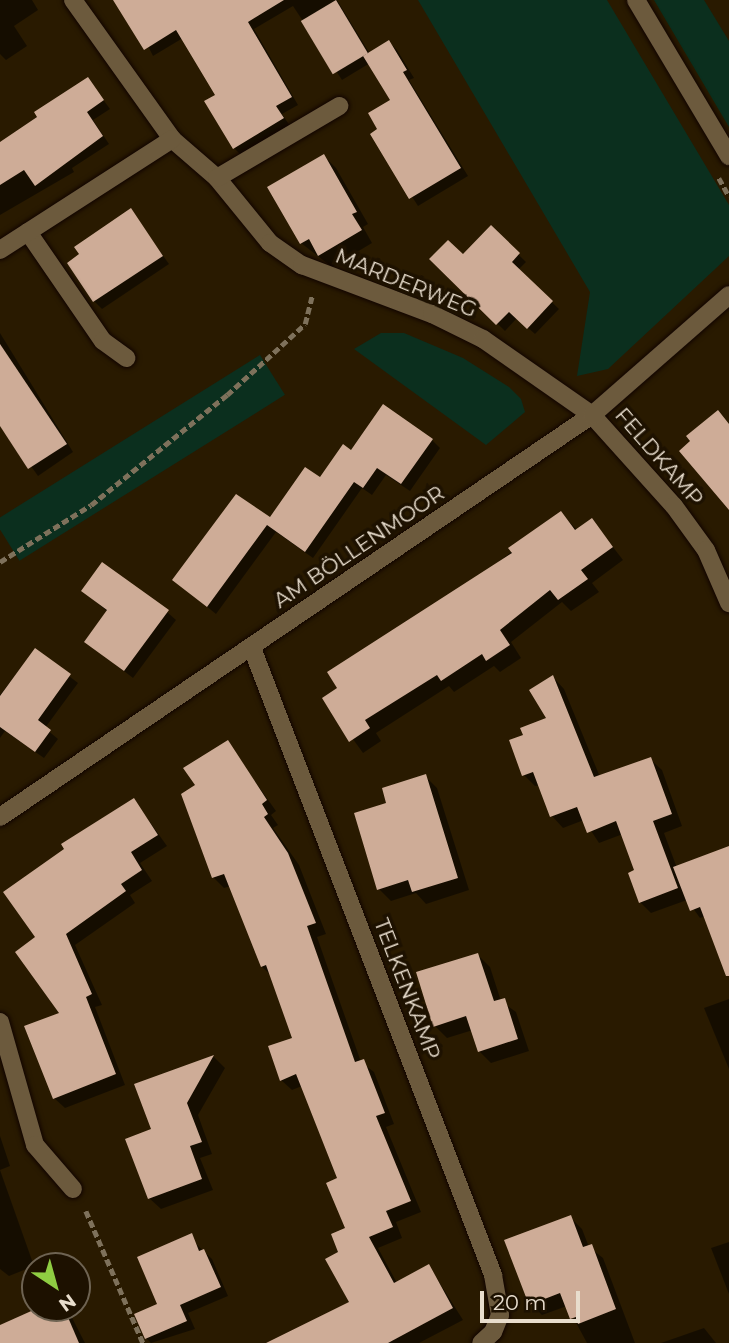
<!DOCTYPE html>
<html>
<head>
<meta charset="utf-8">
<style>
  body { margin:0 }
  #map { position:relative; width:729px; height:1343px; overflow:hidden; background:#291a00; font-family:Montserrat,sans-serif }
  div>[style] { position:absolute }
  .green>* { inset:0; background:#0b2f1e; transform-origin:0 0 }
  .shadow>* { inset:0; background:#0007 }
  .building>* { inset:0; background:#ceac97; transform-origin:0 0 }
  .path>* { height:4.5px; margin-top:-2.25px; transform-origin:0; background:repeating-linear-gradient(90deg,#7e715b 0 7px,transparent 0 10.5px) }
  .roads { filter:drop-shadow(0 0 2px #110400) drop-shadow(0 0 2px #110400) }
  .minor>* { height:18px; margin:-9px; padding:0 9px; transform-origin:9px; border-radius:9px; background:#6c5a3d }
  span { translate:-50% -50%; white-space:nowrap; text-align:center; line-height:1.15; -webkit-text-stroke:7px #1d1100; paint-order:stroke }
  .street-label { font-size:21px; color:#e8ddcd }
  .north { position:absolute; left:21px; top:1252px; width:70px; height:70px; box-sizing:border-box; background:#1d1100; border:2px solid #6e6352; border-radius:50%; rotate:144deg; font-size:19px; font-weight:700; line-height:28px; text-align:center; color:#e8ddcd }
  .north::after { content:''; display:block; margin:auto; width:24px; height:32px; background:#8fcd42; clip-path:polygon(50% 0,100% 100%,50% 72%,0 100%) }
  .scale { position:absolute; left:480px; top:1291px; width:100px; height:32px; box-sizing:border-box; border:4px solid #e8ddcd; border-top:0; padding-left:9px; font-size:21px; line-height:24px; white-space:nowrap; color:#e8ddcd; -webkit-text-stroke:5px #1d1100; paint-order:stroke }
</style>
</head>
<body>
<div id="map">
  <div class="green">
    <i style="clip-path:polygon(418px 0,607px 0,729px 205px,729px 256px,608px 369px,577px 376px,590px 292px)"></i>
    <i style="clip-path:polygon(654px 0,704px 0,729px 41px,729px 127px)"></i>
    <i style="clip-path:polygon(381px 333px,404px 333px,463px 358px,509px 387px,521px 399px,525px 412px,486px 445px,354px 349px)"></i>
    <i style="left:260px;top:355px;width:47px;height:313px;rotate:58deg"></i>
  </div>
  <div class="shadow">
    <i style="clip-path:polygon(0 0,32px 0,38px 10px,14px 26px,27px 46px,6px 60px,0 54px)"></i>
    <i style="clip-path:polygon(125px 0,337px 0,370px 54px,389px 42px,397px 50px,414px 78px,409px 80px,468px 176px,418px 206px,372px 135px,380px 130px,393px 100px,370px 63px,342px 80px,293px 6px,254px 29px,298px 105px,282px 114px,290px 126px,241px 155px,234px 148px,217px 95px,183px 38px,153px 56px)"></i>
    <i style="clip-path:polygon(88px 79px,110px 109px,93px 120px,109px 144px,72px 168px,74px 172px,0 215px,0 144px)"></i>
    <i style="clip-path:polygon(324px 156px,336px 168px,368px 224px,363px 227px,372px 243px,332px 267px,301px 243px)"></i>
    <i style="clip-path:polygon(131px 211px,169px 264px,102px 309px,94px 301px)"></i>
    <i style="clip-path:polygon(491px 228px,526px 262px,518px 270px,559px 309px,535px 334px,517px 318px,505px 331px,431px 259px,463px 257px)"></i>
    <i style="clip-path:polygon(0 333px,73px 452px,38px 476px,0 423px)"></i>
    <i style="clip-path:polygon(432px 440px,440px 448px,410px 491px,386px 475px,372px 495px,362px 488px,313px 558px,276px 532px,216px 614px,174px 580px,271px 520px,352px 452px)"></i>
    <i style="clip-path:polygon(561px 513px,577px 530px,592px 520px,623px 560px,592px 583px,599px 592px,571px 611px,562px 602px,511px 642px,521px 658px,500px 672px,494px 666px,454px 692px,449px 686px,376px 733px,381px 741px,363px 753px,324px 699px)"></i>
    <i style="clip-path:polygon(83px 591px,167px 612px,176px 620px,133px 678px,86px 642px,108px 612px)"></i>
    <i style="clip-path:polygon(35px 650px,78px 683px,45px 728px,58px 739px,44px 758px,5px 731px,0 738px,0 695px)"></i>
    <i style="clip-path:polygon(553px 677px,564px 689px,600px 777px,650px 759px,662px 770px,682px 826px,664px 833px,677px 868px,729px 848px,729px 939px,706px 916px,700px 918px,687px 900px,651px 913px,640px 902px,637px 871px,623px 834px,599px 843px,584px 820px,563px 828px,552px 816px,540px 785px,535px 786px,524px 775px,525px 736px,548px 719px)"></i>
    <i style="clip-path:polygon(227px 742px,276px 811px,271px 815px,278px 825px,273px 828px,299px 865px,326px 934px,317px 937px,361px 1062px,374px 1072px,394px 1124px,386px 1127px,421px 1212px,396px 1222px,402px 1238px,378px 1248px,397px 1283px,429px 1266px,463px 1320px,419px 1343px,270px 1343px,351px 1302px,340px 1253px,347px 1229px,339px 1179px,302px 1086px,292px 1090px,281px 1080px,294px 1039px,272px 976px,262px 967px,231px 886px,224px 888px,213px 877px,197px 786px)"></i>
    <i style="clip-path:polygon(425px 776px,437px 788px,469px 890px,426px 904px,416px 893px,391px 901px,379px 889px,388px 804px)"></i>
    <i style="clip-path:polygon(134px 800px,167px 846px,140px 863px,152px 881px,130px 895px,135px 903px,75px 945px,102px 1005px,95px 1007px,125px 1085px,65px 1108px,54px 1098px,61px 1014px,37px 938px)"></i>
    <i style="clip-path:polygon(478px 955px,490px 967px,501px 1001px,516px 1012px,529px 1051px,491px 1063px,479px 1051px,473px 1030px,447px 1038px,435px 1026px)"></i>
    <i style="clip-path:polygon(729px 999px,729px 1069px,704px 1008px)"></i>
    <i style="clip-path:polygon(214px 1057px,225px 1068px,198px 1115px,212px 1154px,200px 1158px,213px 1190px,161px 1209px,149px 1198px,153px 1130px,137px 1085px)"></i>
    <i style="clip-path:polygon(0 1136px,10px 1166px,0 1170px)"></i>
    <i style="clip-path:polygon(0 1170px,34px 1266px,9px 1276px,0 1269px)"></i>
    <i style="clip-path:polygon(570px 1217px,582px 1229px,589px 1247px,603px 1258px,635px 1343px,587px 1343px,567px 1306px,542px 1315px,531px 1304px)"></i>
    <i style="clip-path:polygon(193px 1241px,212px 1259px,228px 1296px,188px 1313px,195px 1329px,151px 1343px,146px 1338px)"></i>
    <i style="clip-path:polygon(729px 1242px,729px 1294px,711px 1248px)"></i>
    <i style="clip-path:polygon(42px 1308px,67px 1308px,85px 1343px,3px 1343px,0 1327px)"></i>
    <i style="clip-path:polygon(704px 1328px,716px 1343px,661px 1343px)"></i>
  </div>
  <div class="building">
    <i style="clip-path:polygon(113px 0,284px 0,248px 22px,292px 97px,276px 106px,284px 118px,233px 149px,204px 101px,215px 95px,176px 30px,144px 50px)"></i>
    <i style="left:336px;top:0;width:62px;height:41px;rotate:59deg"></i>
    <i style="clip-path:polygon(389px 40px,407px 70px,403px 72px,461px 168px,409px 199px,370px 134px,377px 129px,368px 113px,390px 100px,363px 56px)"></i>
    <i style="clip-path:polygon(88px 77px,104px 100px,87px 112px,103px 136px,35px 186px,24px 170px,0 185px,0 142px,37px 117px,34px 112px)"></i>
    <i style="clip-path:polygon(324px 154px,357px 212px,352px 214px,362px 230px,318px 256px,309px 239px,300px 244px,267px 187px)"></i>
    <i style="clip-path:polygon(131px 208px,163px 256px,93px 302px,67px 263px,79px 254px,74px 247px)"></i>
    <i style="clip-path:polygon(491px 225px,520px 253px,512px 262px,553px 301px,527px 329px,509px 312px,496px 325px,429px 259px,448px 240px,463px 254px)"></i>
    <i style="clip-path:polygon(0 344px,67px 444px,28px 469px,0 426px)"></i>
    <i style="clip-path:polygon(383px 404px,433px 439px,401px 484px,377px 468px,363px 488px,354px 482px,305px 552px,267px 525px,207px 607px,172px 580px,236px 494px,270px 517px,305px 467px,320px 477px,343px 444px,351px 450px)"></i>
    <i style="clip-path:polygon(718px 410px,729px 424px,729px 510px,679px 451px,690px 441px,686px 436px)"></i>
    <i style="clip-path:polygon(561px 511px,575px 530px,592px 518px,613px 547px,581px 570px,588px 579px,558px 600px,550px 590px,500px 630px,510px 645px,486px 661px,482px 654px,441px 681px,437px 675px,365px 720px,370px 728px,349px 742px,322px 698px,337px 688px,327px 672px,512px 553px,508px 548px)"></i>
    <i style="clip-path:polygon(102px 562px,169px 610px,124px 671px,84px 642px,107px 610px,81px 591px)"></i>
    <i style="clip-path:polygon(35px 648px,71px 674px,38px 720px,51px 730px,35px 752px,0 727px,0 696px)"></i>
    <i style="clip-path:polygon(553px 675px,594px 777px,651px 757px,672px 814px,653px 821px,678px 888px,639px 903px,628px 873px,634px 870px,616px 821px,587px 833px,577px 807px,550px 817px,533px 772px,522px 776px,509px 740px,523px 735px,520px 728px,546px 718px,529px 690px)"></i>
    <i style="clip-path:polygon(228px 740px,267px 800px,262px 804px,268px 814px,264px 817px,288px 853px,316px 923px,307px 926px,355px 1062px,364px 1059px,385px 1113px,376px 1116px,411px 1201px,386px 1211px,393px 1227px,369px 1237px,394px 1283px,429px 1264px,453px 1308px,388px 1343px,266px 1343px,349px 1302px,325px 1259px,338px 1252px,331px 1234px,345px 1228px,326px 1183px,337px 1178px,296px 1074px,280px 1081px,268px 1046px,292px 1038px,266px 965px,261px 967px,224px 874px,212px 878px,181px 794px,195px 785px,183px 768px)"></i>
    <i style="clip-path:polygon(426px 774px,458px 878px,412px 892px,408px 880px,377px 890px,354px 813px,386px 803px,382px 788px)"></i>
    <i style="clip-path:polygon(134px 798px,158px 835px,131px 852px,142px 870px,121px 884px,126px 891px,66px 934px,92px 994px,86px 997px,116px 1074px,53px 1099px,24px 1026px,59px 1013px,15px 952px,35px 937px,3px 892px,64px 849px,61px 844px)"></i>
    <i style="clip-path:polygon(729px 846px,729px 976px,726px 976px,700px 907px,690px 911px,673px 867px)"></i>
    <i style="clip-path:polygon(478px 953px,494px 1001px,505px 998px,518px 1039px,478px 1052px,466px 1016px,433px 1027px,416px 972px)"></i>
    <i style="clip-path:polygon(214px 1055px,187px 1103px,202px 1142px,190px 1146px,202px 1179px,148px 1199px,125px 1139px,151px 1129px,134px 1084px)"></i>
    <i style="clip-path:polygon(571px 1215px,583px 1247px,592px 1244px,616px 1309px,578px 1324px,576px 1317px,570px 1319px,560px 1293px,529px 1305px,504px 1240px)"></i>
    <i style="clip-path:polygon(192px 1233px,199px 1251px,204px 1249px,221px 1287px,180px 1305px,187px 1321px,145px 1339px,134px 1314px,157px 1304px,137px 1257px)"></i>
    <i style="clip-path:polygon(38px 1308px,64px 1308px,79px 1343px,0 1343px,0 1325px)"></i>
  </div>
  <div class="path">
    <i style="left:719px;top:178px;width:21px;rotate:61deg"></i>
    <i style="left:0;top:562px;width:107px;rotate:-32.1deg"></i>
    <i style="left:91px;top:505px;width:175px;rotate:-39deg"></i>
    <i style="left:227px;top:395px;width:105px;rotate:-42.3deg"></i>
    <i style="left:305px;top:324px;width:29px;rotate:-76deg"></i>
    <i style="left:86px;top:1211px;width:144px;rotate:66.6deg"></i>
  </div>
  <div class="roads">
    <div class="minor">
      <i style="left:73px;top:0;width:171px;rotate:54.5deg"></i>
      <i style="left:172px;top:139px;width:60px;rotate:40.9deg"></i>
      <i style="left:217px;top:178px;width:84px;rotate:50.8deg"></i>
      <i style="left:270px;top:243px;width:39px;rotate:35deg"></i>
      <i style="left:302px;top:265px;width:139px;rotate:20.7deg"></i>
      <i style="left:432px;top:314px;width:57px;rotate:26.1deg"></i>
      <i style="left:483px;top:339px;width:133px;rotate:34.9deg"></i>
      <i style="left:592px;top:415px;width:122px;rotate:48deg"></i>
      <i style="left:674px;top:506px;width:54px;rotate:54deg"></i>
      <i style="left:706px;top:550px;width:58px;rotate:66.5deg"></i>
      <i style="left:636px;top:0;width:182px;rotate:59.2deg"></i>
      <i style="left:217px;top:178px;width:142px;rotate:-30.5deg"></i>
      <i style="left:28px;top:232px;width:132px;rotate:55.5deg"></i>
      <i style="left:103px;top:341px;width:29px;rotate:36deg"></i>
      <i style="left:0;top:250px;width:205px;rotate:-32.8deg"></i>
      <i style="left:252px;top:648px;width:672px;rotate:68.97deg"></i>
      <i style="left:493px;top:1275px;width:41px;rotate:80.1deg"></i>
      <i style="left:500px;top:1315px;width:18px;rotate:112deg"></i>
      <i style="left:493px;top:1332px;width:16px;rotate:137deg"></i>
      <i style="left:0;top:817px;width:716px;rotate:-34.18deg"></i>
      <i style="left:592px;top:415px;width:182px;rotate:-41.2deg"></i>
      <i style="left:0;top:1022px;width:128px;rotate:74.1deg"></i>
      <i style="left:35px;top:1145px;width:58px;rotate:49.2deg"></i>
    </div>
  </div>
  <div class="street-label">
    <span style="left:406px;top:283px;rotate:22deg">MARDERWEG</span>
    <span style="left:659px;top:457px;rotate:49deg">FELDKAMP</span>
    <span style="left:359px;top:547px;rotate:-34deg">AM BÖLLENMOOR</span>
    <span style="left:407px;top:989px;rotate:69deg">TELKENKAMP</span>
  </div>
  <div class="north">N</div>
  <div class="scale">20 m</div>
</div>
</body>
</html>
